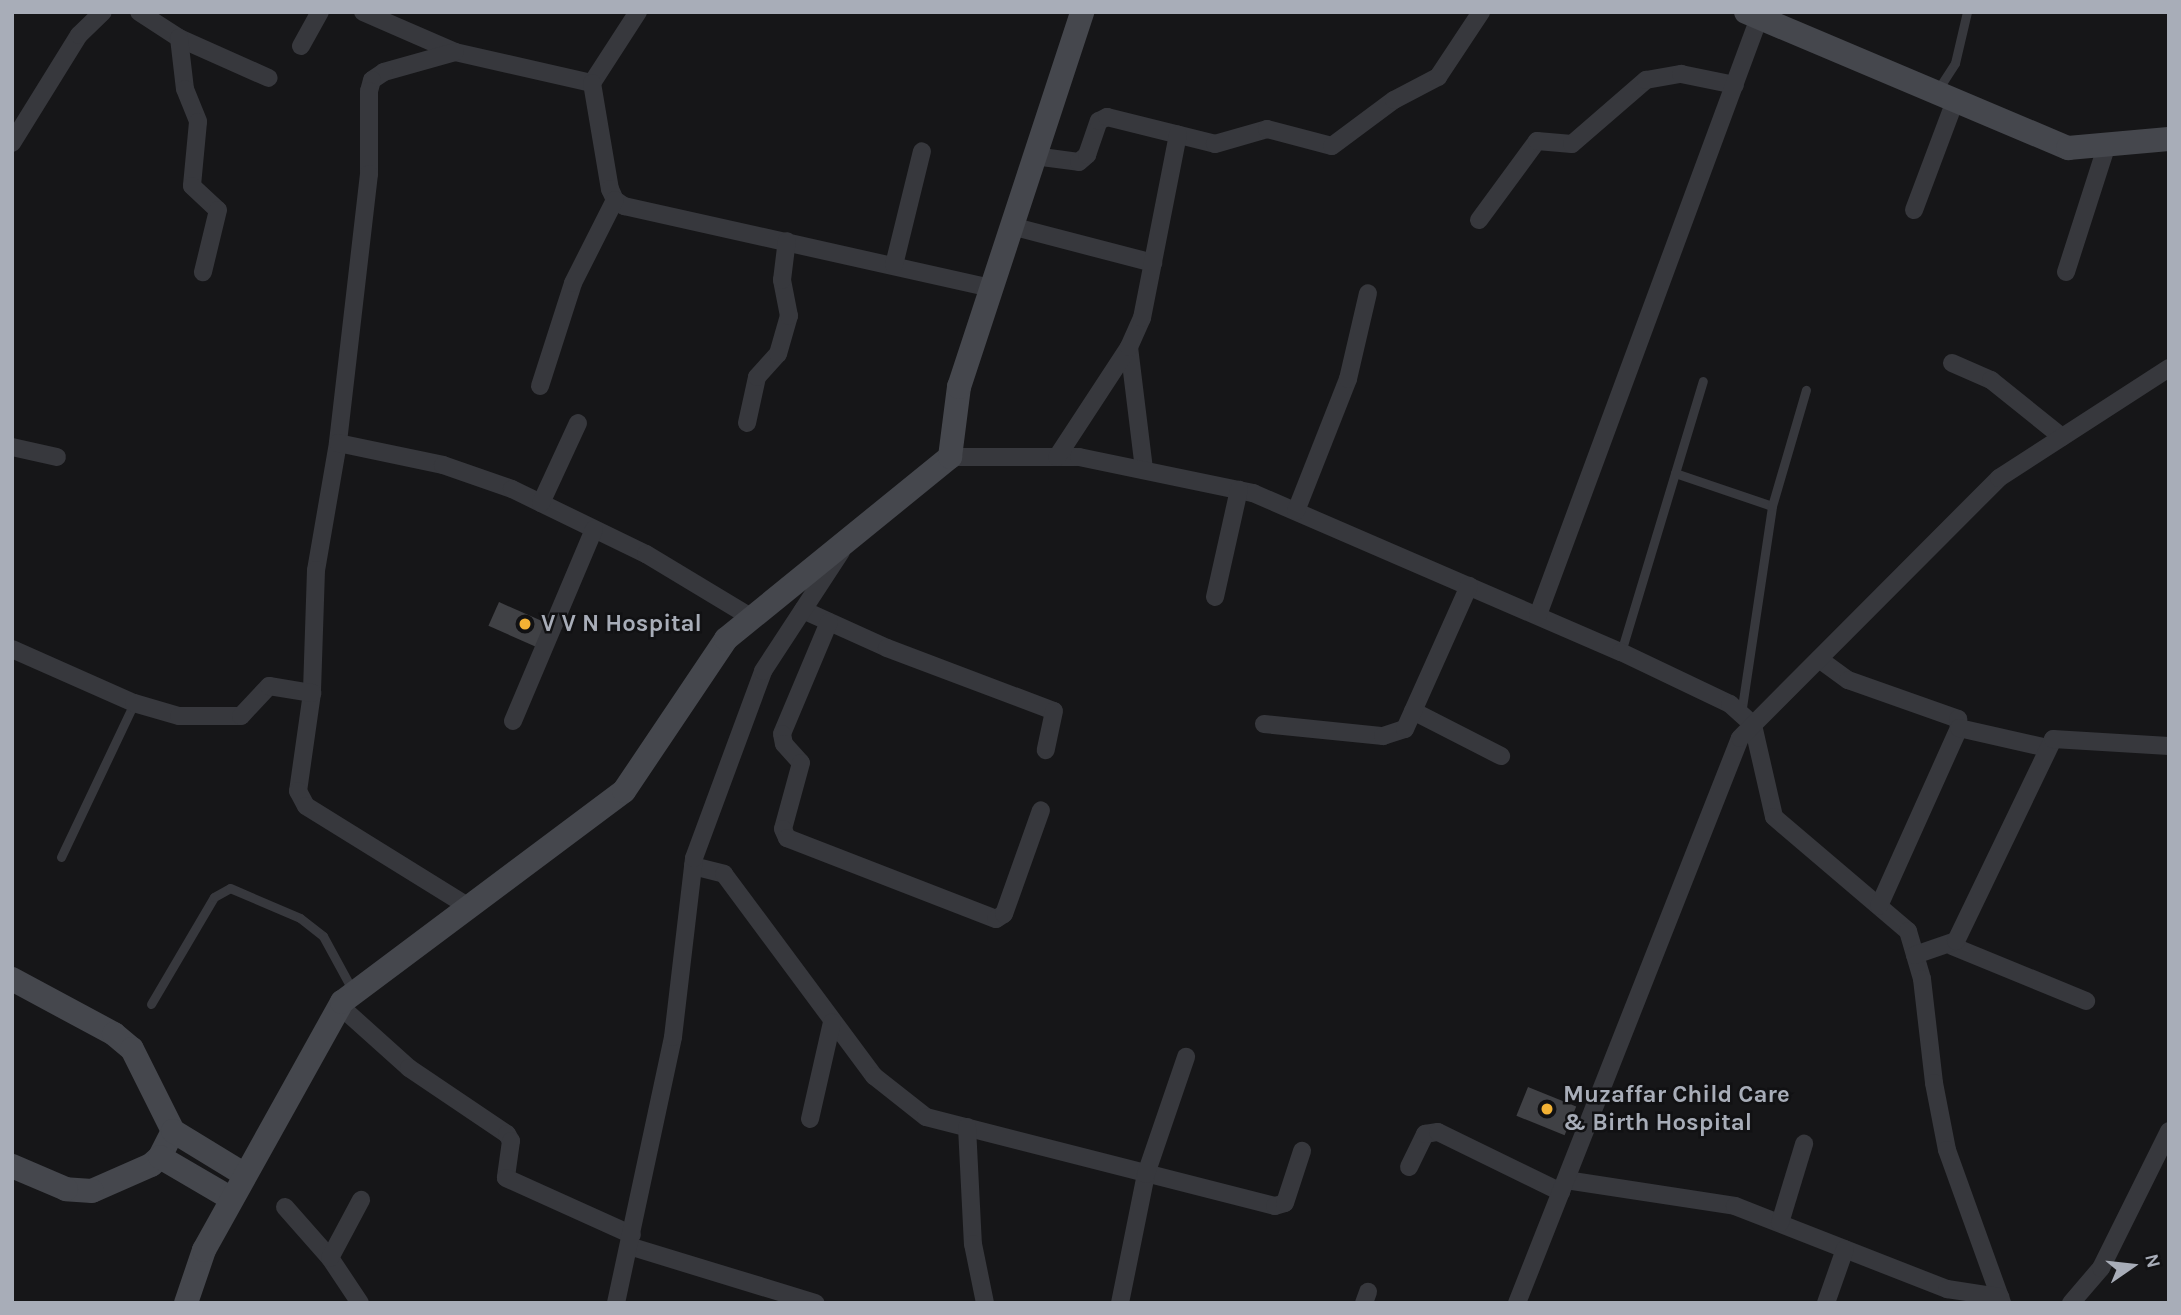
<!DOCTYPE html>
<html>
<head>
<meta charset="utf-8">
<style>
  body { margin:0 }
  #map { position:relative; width:2181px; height:1315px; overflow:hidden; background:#161618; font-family:Karla,sans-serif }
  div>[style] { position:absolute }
  .building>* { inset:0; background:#404145; transform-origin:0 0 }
  .lane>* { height:9px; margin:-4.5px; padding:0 4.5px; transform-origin:4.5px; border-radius:4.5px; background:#37383d }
  .street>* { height:18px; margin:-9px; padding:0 9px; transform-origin:9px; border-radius:9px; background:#37383d }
  .secondary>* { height:24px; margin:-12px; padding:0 12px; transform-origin:12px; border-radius:12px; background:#45474d }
  .dots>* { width:19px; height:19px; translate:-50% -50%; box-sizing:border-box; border:4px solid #111113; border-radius:50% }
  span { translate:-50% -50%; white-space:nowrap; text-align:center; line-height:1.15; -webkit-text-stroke:5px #111113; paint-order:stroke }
  .poi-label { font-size:24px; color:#a8adb8; font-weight:700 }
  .left { translate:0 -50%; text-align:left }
  .frame { position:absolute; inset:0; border:14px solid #a8adb8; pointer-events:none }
  .north { position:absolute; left:2097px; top:1231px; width:70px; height:70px; -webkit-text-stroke:5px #111113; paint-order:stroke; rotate:76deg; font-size:19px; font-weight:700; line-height:28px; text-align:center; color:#a8adb8 }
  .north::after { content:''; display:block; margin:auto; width:24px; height:32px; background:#a8adb8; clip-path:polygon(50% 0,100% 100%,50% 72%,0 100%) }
</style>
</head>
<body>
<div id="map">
  <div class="building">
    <i style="left:499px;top:602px;width:55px;height:26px;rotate:24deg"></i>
    <i style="left:1528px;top:1087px;width:52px;height:31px;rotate:22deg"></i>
  </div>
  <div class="lane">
    <i style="left:1937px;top:91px;width:33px;rotate:-57deg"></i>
    <i style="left:1955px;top:63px;width:52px;rotate:-76.8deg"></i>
    <i style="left:1675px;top:473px;width:102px;rotate:18.8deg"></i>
    <i style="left:1621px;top:652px;width:283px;rotate:-73.2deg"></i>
    <i style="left:1741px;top:714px;width:210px;rotate:-81.5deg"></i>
    <i style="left:1772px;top:506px;width:121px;rotate:-73.7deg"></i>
    <i style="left:61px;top:857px;width:170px;rotate:-64.6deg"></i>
    <i style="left:151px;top:1004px;width:124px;rotate:-59.5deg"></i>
    <i style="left:214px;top:897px;width:18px;rotate:-29deg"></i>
    <i style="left:230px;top:888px;width:76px;rotate:23.2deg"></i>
    <i style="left:300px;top:918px;width:29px;rotate:38deg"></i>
    <i style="left:323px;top:936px;width:63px;rotate:61.4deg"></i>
  </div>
  <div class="street">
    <i style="left:139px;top:12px;width:48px;rotate:33deg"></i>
    <i style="left:179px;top:38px;width:98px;rotate:24deg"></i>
    <i style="left:363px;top:12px;width:100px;rotate:23.5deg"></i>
    <i style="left:455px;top:52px;width:140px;rotate:12.8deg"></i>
    <i style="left:592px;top:83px;width:85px;rotate:-57.1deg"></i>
    <i style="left:179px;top:38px;width:51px;rotate:83.3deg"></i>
    <i style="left:185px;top:89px;width:35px;rotate:68deg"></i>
    <i style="left:198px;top:122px;width:64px;rotate:95.4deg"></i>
    <i style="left:192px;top:186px;width:35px;rotate:43deg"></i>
    <i style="left:218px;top:210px;width:64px;rotate:103.6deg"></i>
    <i style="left:301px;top:46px;width:39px;rotate:-61deg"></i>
    <i style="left:455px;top:52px;width:74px;rotate:164.3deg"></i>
    <i style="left:384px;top:72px;width:14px;rotate:146deg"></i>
    <i style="left:372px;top:80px;width:11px;rotate:105deg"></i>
    <i style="left:369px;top:91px;width:83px;rotate:90deg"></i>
    <i style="left:369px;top:174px;width:271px;rotate:96.6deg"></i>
    <i style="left:338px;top:443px;width:129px;rotate:99.8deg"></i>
    <i style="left:316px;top:570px;width:123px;rotate:91.9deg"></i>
    <i style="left:312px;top:693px;width:99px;rotate:98.1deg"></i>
    <i style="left:298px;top:791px;width:17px;rotate:62deg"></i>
    <i style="left:306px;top:806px;width:192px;rotate:31.8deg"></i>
    <i style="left:592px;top:83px;width:108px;rotate:80.4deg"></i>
    <i style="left:610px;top:189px;width:12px;rotate:66deg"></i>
    <i style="left:615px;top:200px;width:11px;rotate:34deg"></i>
    <i style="left:624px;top:206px;width:376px;rotate:12.6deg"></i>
    <i style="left:12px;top:143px;width:127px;rotate:-58.2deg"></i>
    <i style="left:79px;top:35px;width:33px;rotate:-44deg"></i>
    <i style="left:1034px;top:156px;width:45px;rotate:7.6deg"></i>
    <i style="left:1079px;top:162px;width:11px;rotate:-41deg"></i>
    <i style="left:1087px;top:155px;width:36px;rotate:-71deg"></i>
    <i style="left:1099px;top:121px;width:9px;rotate:-27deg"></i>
    <i style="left:1107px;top:117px;width:111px;rotate:14deg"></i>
    <i style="left:1215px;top:144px;width:54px;rotate:-16.1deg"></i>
    <i style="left:1267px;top:129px;width:67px;rotate:14.7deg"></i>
    <i style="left:1332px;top:146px;width:77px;rotate:-36.6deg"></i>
    <i style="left:1394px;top:100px;width:50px;rotate:-27.6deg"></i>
    <i style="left:1438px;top:77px;width:78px;rotate:-56.5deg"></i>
    <i style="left:1914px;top:210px;width:116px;rotate:-69.4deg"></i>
    <i style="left:1479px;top:220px;width:98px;rotate:-53.7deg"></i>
    <i style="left:1537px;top:141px;width:35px;rotate:5deg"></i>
    <i style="left:1572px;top:144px;width:98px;rotate:-40.9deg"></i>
    <i style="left:1646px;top:80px;width:36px;rotate:-10deg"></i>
    <i style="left:1681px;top:74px;width:55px;rotate:11.5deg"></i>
    <i style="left:1011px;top:226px;width:147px;rotate:14.6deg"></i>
    <i style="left:894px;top:265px;width:117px;rotate:-76.2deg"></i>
    <i style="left:2066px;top:272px;width:134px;rotate:-72.2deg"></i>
    <i style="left:1129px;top:347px;width:124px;rotate:83deg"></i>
    <i style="left:1952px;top:363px;width:43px;rotate:23.6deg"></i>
    <i style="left:1991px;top:380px;width:91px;rotate:38.8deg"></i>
    <i style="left:540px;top:386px;width:108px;rotate:-72.2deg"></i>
    <i style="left:573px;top:283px;width:93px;rotate:-63.2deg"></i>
    <i style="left:747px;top:423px;width:47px;rotate:-77.7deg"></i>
    <i style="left:757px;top:377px;width:31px;rotate:-48deg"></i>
    <i style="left:778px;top:354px;width:40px;rotate:-74deg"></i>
    <i style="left:789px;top:316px;width:37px;rotate:-101deg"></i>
    <i style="left:782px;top:280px;width:39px;rotate:-83deg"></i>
    <i style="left:338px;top:443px;width:107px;rotate:11.8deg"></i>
    <i style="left:443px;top:465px;width:73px;rotate:19.2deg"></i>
    <i style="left:512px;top:489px;width:149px;rotate:25.9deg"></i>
    <i style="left:646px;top:554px;width:124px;rotate:31.1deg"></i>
    <i style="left:12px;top:447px;width:46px;rotate:12.5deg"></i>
    <i style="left:950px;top:457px;width:129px"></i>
    <i style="left:1079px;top:457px;width:178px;rotate:11.7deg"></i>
    <i style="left:1253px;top:493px;width:401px;rotate:23.4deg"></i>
    <i style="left:1621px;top:652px;width:121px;rotate:25.5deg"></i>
    <i style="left:1730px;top:704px;width:31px;rotate:42deg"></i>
    <i style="left:1753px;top:725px;width:94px;rotate:77.1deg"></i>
    <i style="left:1774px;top:817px;width:176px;rotate:40.4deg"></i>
    <i style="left:1908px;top:931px;width:50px;rotate:73.7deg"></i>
    <i style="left:1922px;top:979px;width:105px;rotate:83.4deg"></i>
    <i style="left:1934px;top:1083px;width:68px;rotate:79deg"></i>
    <i style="left:1947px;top:1150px;width:163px;rotate:70.2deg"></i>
    <i style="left:1057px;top:457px;width:131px;rotate:-56.8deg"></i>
    <i style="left:1129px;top:347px;width:32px;rotate:-66deg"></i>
    <i style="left:1142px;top:318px;width:187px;rotate:-78.9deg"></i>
    <i style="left:541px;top:503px;width:88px;rotate:-65.2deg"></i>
    <i style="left:1296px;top:511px;width:142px;rotate:-68.5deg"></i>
    <i style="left:1348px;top:379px;width:88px;rotate:-76.9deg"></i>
    <i style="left:1215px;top:597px;width:110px;rotate:-77.4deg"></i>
    <i style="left:803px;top:610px;width:92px;rotate:24.3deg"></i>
    <i style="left:887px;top:648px;width:178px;rotate:20.7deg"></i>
    <i style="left:1054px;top:711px;width:40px;rotate:102deg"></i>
    <i style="left:1538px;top:615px;width:637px;rotate:-69.69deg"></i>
    <i style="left:829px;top:622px;width:121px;rotate:112.8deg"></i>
    <i style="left:782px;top:734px;width:10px;rotate:79deg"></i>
    <i style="left:784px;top:744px;width:25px;rotate:48deg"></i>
    <i style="left:801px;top:763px;width:68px;rotate:105.3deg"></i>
    <i style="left:783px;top:829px;width:10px;rotate:66deg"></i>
    <i style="left:787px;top:838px;width:224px;rotate:21.2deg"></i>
    <i style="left:996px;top:919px;width:9px;rotate:-32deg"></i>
    <i style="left:1004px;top:914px;width:110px;rotate:-70.4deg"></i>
    <i style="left:12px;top:649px;width:133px;rotate:23.9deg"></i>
    <i style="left:134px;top:703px;width:47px;rotate:16.1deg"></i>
    <i style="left:179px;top:716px;width:62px"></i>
    <i style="left:241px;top:716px;width:41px;rotate:-47deg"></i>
    <i style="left:269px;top:686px;width:44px;rotate:9.2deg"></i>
    <i style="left:1819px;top:659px;width:36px;rotate:36deg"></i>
    <i style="left:1848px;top:680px;width:117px;rotate:19.5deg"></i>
    <i style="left:1958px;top:719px;width:9px;rotate:84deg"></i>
    <i style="left:1959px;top:728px;width:195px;rotate:114.2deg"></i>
    <i style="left:1413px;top:711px;width:99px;rotate:27.1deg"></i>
    <i style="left:513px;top:721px;width:208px;rotate:-67.1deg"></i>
    <i style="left:1264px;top:724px;width:120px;rotate:5.8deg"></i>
    <i style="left:1383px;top:736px;width:23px;rotate:-18deg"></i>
    <i style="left:1405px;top:729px;width:157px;rotate:-65.9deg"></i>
    <i style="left:1959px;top:728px;width:91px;rotate:12.7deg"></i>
    <i style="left:693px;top:866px;width:32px;rotate:14deg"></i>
    <i style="left:724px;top:874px;width:252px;rotate:53.4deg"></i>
    <i style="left:874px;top:1076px;width:66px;rotate:38.3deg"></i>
    <i style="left:926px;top:1117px;width:360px;rotate:14.3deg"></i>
    <i style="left:1275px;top:1206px;width:10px;rotate:-17deg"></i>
    <i style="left:1285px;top:1203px;width:55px;rotate:-71.9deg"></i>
    <i style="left:1952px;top:946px;width:145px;rotate:22.3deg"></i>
    <i style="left:1915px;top:955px;width:43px;rotate:-18.9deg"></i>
    <i style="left:1956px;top:941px;width:224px;rotate:-64.3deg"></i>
    <i style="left:2053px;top:739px;width:116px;rotate:3.5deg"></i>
    <i style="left:340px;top:1006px;width:93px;rotate:41.9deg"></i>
    <i style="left:409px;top:1068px;width:118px;rotate:34deg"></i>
    <i style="left:507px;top:1134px;width:8px;rotate:60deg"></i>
    <i style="left:511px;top:1141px;width:37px;rotate:98deg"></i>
    <i style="left:506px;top:1178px;width:138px;rotate:24.3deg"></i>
    <i style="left:810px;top:1119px;width:99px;rotate:-77.2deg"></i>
    <i style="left:967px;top:1127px;width:117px;rotate:87.1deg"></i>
    <i style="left:973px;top:1244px;width:60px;rotate:78.5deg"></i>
    <i style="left:1409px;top:1167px;width:37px;rotate:-64deg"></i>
    <i style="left:1425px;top:1134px;width:13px;rotate:-9deg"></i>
    <i style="left:1438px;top:1132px;width:137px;rotate:26deg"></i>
    <i style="left:1566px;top:1180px;width:171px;rotate:8.7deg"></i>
    <i style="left:1735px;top:1206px;width:228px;rotate:21.4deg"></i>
    <i style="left:1947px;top:1289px;width:54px;rotate:8.6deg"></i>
    <i style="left:285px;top:1207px;width:68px;rotate:48.6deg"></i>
    <i style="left:330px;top:1258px;width:54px;rotate:56.3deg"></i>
    <i style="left:1780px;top:1223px;width:83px;rotate:-73.1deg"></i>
    <i style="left:629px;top:1246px;width:195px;rotate:17deg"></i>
    <i style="left:330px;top:1258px;width:66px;rotate:-61.9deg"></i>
    <i style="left:616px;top:1303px;width:272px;rotate:-77.9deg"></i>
    <i style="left:673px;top:1037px;width:180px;rotate:-83.3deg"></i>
    <i style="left:694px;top:858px;width:199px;rotate:-69.7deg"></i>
    <i style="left:763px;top:671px;width:142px;rotate:-56.8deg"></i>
    <i style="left:1120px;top:1303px;width:132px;rotate:-78.6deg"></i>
    <i style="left:1146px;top:1174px;width:124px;rotate:-71.1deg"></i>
    <i style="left:1364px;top:1303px;width:12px;rotate:-70deg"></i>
    <i style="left:1517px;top:1303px;width:607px;rotate:-68.46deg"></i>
    <i style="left:1740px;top:738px;width:367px;rotate:-45.1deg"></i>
    <i style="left:1999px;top:478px;width:202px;rotate:-32.9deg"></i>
    <i style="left:1826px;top:1303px;width:57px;rotate:-70.6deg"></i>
    <i style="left:2071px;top:1303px;width:46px;rotate:-49.4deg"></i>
    <i style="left:2101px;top:1268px;width:153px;rotate:-63.6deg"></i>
  </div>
  <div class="secondary">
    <i style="left:1746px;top:12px;width:350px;rotate:22.9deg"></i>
    <i style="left:2068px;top:148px;width:101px;rotate:-5.1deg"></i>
    <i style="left:12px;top:979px;width:116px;rotate:28.3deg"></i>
    <i style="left:114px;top:1034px;width:23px;rotate:40deg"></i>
    <i style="left:132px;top:1049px;width:92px;rotate:63.4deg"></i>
    <i style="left:173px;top:1131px;width:29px;rotate:117deg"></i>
    <i style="left:160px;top:1157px;width:12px;rotate:138deg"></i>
    <i style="left:151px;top:1165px;width:64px;rotate:156.2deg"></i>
    <i style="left:92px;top:1191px;width:26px;rotate:-176deg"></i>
    <i style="left:66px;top:1189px;width:59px;rotate:-156.9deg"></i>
    <i style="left:173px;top:1131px;width:84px;rotate:31.4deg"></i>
    <i style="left:160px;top:1157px;width:83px;rotate:30.3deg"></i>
    <i style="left:186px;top:1303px;width:56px;rotate:-71.2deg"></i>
    <i style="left:204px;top:1250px;width:284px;rotate:-60.9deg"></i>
    <i style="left:342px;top:1002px;width:352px;rotate:-36.8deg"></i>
    <i style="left:624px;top:791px;width:183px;rotate:-56.1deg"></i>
    <i style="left:726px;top:639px;width:289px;rotate:-39.1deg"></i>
    <i style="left:950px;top:457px;width:71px;rotate:-82.7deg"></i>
    <i style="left:959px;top:387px;width:395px;rotate:-71.8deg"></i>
  </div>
  <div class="dots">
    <i style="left:525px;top:624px;background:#f2b134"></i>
    <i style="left:1547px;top:1109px;background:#f2b134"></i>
  </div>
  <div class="poi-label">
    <span class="left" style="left:541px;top:624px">V V N Hospital</span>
    <span class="left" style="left:1563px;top:1109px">Muzaffar Child Care<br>&amp; Birth Hospital</span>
  </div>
  <div class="frame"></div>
  <div class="north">N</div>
</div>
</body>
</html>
